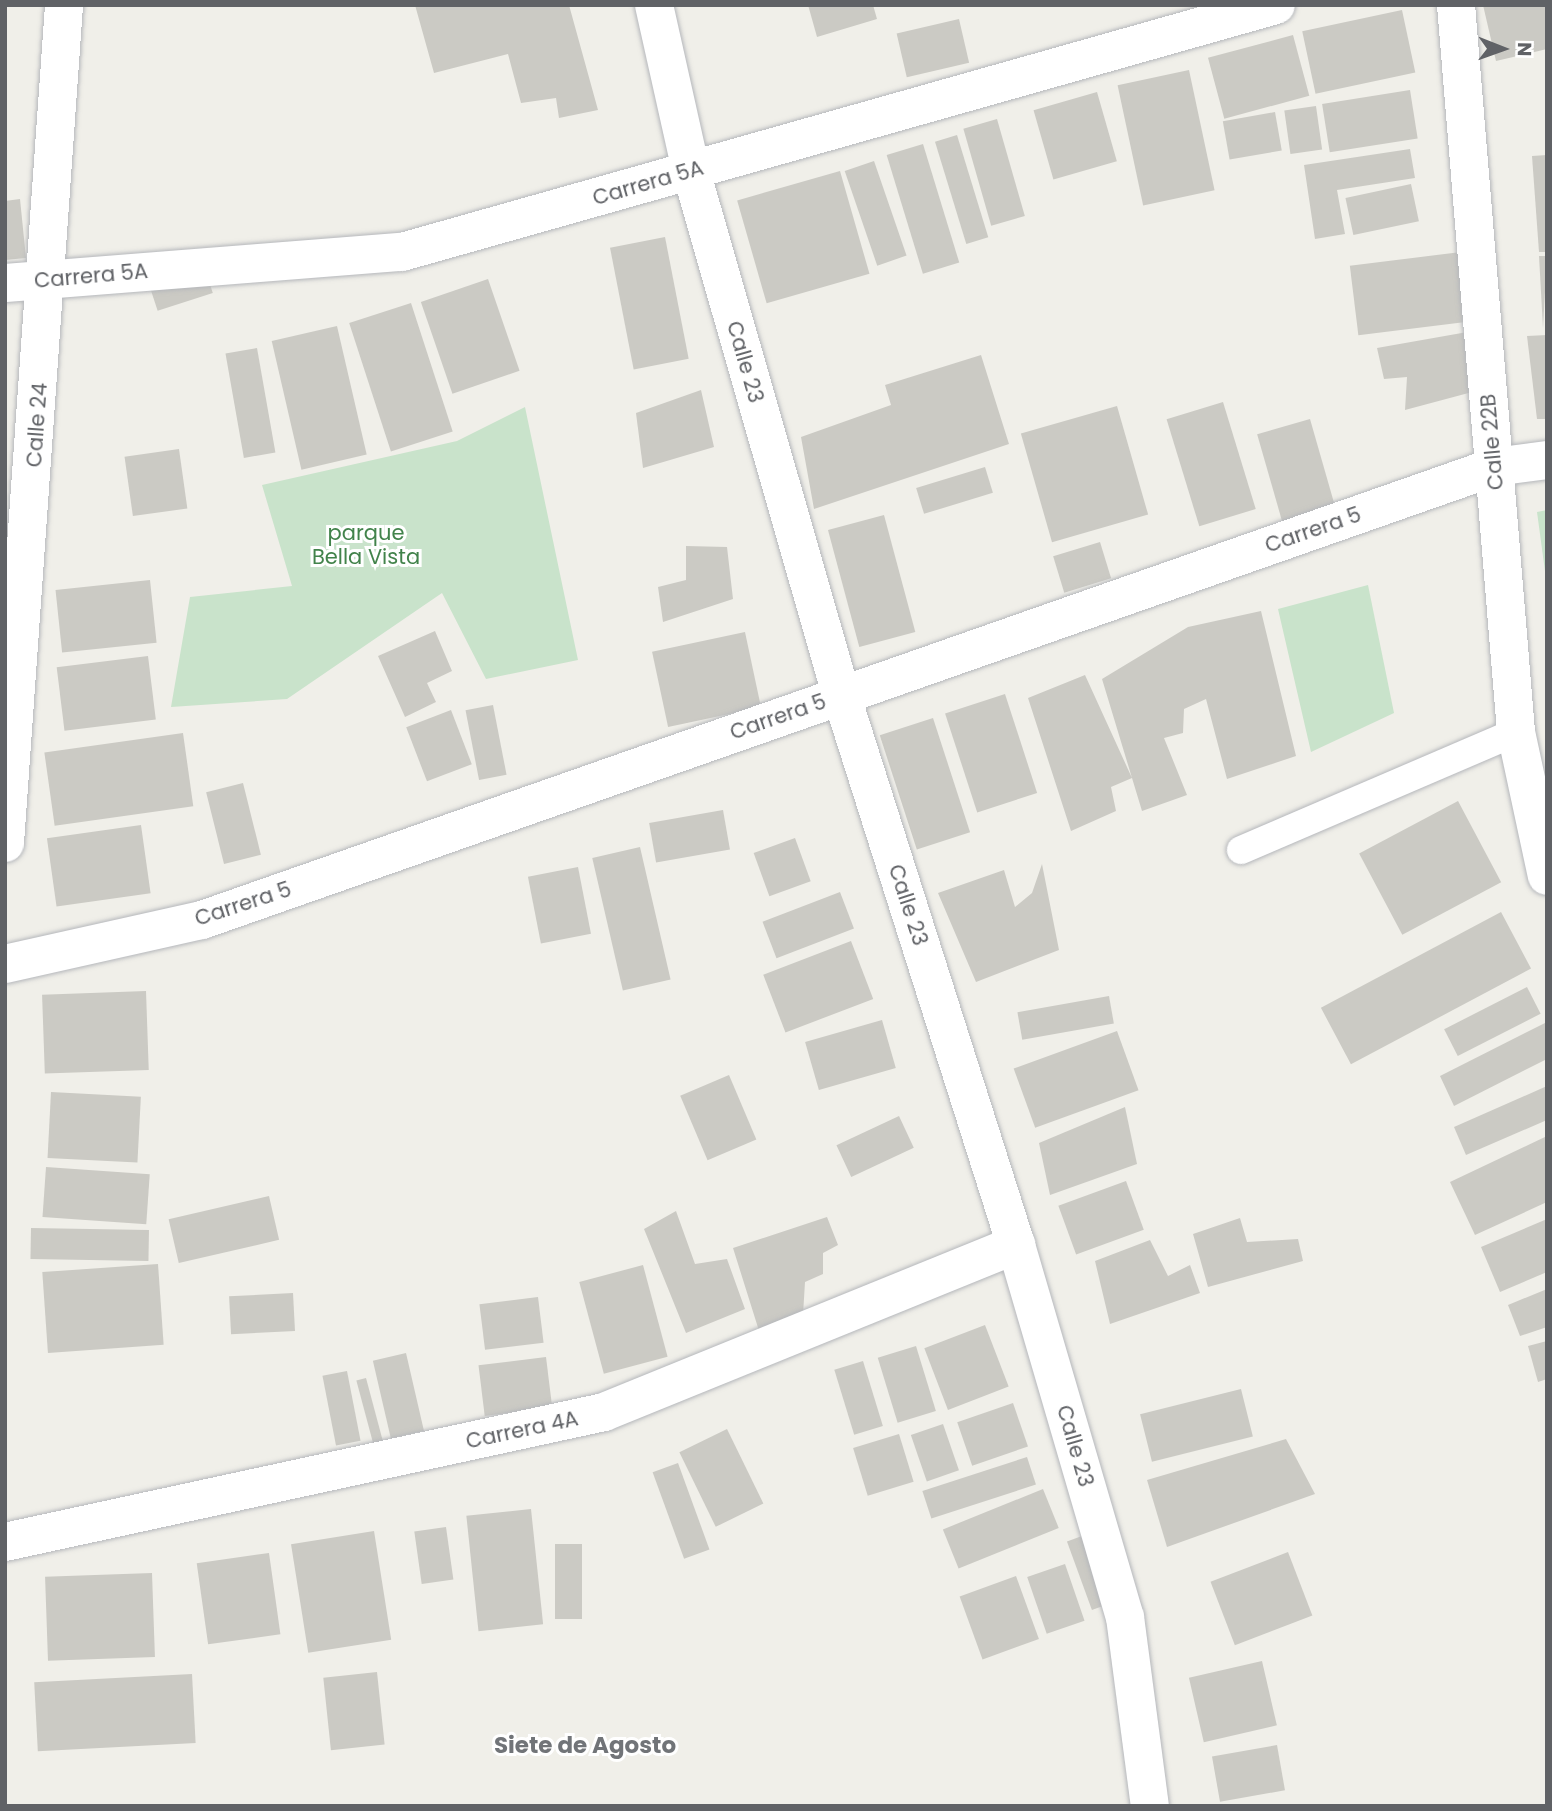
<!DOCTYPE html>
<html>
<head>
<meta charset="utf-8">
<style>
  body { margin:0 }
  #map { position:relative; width:1552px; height:1811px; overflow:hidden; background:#f0efe9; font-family:Poppins,sans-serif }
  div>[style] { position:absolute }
  .green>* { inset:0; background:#c9e3cb }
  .building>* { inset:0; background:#cbcac4; transform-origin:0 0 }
  .roads { filter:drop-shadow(0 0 2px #b5b7bb) drop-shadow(0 0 2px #b5b7bb) }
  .service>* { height:28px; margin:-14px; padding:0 14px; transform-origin:14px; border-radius:14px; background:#fff }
  .minor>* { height:38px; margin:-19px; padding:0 19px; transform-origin:19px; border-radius:19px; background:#fff }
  span { translate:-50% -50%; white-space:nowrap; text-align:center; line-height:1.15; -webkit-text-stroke:6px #fff; paint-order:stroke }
  .street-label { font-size:21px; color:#606266 }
  .park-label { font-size:21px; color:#42834b }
  .neighbourhood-label { font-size:23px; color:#717478; font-weight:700 }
  .frame { position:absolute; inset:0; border:7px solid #606266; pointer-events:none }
  .north { position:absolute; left:1468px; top:14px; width:70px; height:70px; -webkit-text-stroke:5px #fff; paint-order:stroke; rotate:91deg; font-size:19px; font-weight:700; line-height:28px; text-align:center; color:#606266 }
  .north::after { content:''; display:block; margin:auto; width:24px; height:32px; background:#606266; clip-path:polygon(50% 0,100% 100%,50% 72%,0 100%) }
</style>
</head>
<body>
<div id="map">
  <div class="green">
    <i style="clip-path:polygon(525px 407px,578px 660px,486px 679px,442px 593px,287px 699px,171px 707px,190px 597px,292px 586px,262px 485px,457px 441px)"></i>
    <i style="clip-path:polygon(1547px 510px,1547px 586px,1537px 512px)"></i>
    <i style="clip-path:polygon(1368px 585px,1394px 713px,1311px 752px,1278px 609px)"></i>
  </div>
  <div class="building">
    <i style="clip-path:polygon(415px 5px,569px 5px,598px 110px,559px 118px,556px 98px,521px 103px,508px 54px,434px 73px)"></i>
    <i style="clip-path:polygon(808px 5px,873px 5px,877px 19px,817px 37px)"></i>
    <i style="clip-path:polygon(1483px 5px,1547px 5px,1547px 49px,1496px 61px)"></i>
    <i style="left:1402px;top:10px;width:64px;height:102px;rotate:78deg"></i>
    <i style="left:959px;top:19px;width:45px;height:64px;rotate:77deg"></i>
    <i style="left:1293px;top:35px;width:63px;height:88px;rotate:75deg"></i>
    <i style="left:1189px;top:70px;width:123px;height:73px;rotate:78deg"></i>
    <i style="left:1410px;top:90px;width:49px;height:89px;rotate:81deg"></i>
    <i style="left:1097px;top:92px;width:72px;height:66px;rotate:74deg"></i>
    <i style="left:1316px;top:106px;width:44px;height:32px;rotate:82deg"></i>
    <i style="left:1275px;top:112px;width:39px;height:53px;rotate:80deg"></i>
    <i style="left:997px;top:119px;width:101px;height:35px;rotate:74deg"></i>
    <i style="left:957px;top:135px;width:107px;height:23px;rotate:73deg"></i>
    <i style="left:923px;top:144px;width:124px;height:38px;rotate:73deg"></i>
    <i style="clip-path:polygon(1410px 149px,1415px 178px,1337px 190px,1345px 234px,1315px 239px,1304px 165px)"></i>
    <i style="clip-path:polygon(1547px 155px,1547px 252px,1539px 252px,1532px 156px)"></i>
    <i style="left:874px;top:161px;width:100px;height:31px;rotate:71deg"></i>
    <i style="left:840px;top:171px;width:107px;height:107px;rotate:74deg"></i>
    <i style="left:1411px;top:184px;width:38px;height:67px;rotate:78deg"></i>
    <i style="clip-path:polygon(20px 199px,26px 258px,5px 260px,5px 201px)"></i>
    <i style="left:665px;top:237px;width:124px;height:56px;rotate:79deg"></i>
    <i style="left:1461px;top:252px;width:70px;height:112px;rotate:83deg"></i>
    <i style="clip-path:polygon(1539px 256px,1547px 256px,1543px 328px)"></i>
    <i style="left:206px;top:272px;width:22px;height:58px;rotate:72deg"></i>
    <i style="left:488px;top:279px;width:97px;height:71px;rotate:71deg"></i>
    <i style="left:411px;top:303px;width:135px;height:65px;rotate:72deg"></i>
    <i style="left:337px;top:326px;width:132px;height:67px;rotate:77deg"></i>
    <i style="clip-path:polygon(1473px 331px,1476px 391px,1405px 410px,1407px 377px,1384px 379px,1377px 348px)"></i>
    <i style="clip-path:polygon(1547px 335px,1547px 419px,1537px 419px,1527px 336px)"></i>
    <i style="left:257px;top:348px;width:106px;height:32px;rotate:80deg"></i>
    <i style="clip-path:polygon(981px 355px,1009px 444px,814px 509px,801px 437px,891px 405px,885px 385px)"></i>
    <i style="clip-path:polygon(701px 390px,714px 447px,643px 468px,636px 413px)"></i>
    <i style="left:1223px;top:402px;width:112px;height:59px;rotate:73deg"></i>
    <i style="left:1117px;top:406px;width:113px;height:100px;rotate:74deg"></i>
    <i style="left:1310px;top:419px;width:91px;height:55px;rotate:74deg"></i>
    <i style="left:179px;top:449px;width:60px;height:55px;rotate:82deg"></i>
    <i style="left:985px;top:467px;width:27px;height:72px;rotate:73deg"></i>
    <i style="left:884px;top:515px;width:121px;height:58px;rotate:75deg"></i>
    <i style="left:1100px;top:542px;width:38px;height:49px;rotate:73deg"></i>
    <i style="clip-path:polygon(686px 546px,727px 547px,733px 599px,663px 622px,658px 587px,686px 580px)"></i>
    <i style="left:150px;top:580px;width:63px;height:95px;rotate:84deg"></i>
    <i style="clip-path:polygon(1261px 611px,1296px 756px,1227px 779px,1206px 699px,1184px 709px,1183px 733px,1164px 738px,1187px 795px,1142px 811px,1132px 778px,1111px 787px,1116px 811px,1071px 831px,1028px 698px,1085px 675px,1132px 778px,1102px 679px,1188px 627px)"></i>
    <i style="clip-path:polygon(435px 631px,452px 671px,427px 683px,436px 702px,405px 717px,378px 656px)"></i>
    <i style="left:745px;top:632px;width:77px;height:95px;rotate:78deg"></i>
    <i style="left:148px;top:656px;width:64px;height:92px;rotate:83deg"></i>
    <i style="left:1005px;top:694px;width:104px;height:63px;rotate:72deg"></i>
    <i style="left:493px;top:705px;width:71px;height:28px;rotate:79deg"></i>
    <i style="left:451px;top:710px;width:58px;height:48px;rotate:69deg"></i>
    <i style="left:933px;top:718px;width:120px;height:56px;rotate:72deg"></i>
    <i style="left:183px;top:733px;width:74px;height:140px;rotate:82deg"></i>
    <i style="left:243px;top:783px;width:74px;height:38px;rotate:76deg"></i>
    <i style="left:1458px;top:801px;width:92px;height:112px;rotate:62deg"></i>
    <i style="left:723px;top:810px;width:40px;height:75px;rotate:80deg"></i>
    <i style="left:141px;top:825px;width:69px;height:95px;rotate:82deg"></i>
    <i style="left:795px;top:838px;width:46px;height:44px;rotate:70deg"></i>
    <i style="left:640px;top:847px;width:136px;height:49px;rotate:77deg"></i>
    <i style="clip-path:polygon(1042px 864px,1059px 950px,976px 982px,938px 893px,1004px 870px,1015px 907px,1032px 893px)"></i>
    <i style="left:578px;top:867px;width:68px;height:51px;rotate:79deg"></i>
    <i style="left:840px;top:892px;width:39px;height:83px;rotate:69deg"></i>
    <i style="left:1501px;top:912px;width:64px;height:204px;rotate:62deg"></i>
    <i style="left:851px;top:941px;width:62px;height:94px;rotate:69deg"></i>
    <i style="left:1527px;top:987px;width:30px;height:93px;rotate:63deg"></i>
    <i style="left:146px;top:991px;width:79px;height:104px;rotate:88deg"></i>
    <i style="left:1109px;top:996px;width:28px;height:93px;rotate:80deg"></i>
    <i style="left:882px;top:1020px;width:50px;height:80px;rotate:74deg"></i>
    <i style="clip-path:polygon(1547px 1022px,1547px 1059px,1454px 1106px,1440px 1076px)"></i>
    <i style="left:1117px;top:1031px;width:63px;height:110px;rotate:70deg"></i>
    <i style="left:729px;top:1075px;width:70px;height:53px;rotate:67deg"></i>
    <i style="clip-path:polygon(1547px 1086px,1547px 1120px,1466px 1155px,1454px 1127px)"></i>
    <i style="left:51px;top:1092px;width:90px;height:66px;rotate:3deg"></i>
    <i style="clip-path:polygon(1125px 1107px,1137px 1164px,1050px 1195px,1039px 1143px)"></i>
    <i style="left:899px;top:1116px;width:35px;height:69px;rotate:65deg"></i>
    <i style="clip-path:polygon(1547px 1136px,1547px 1202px,1475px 1235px,1450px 1182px)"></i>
    <i style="left:46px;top:1167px;width:104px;height:50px;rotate:4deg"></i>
    <i style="left:1126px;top:1181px;width:52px;height:72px;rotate:70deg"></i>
    <i style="left:269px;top:1196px;width:45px;height:103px;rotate:77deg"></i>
    <i style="clip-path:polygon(676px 1211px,695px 1264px,727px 1259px,745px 1309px,686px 1333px,644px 1229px)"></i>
    <i style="clip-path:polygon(827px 1217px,838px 1245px,823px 1253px,823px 1274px,805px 1282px,803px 1315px,760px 1334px,733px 1248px)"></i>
    <i style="clip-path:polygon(1240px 1218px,1247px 1242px,1298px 1239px,1303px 1261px,1208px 1287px,1193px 1234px)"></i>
    <i style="clip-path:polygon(1547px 1219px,1547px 1272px,1500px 1292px,1481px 1247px)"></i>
    <i style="left:31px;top:1228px;width:118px;height:31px;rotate:1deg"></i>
    <i style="clip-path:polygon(1150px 1240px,1168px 1276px,1190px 1265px,1200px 1293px,1110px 1324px,1095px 1261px)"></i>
    <i style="left:158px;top:1264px;width:81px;height:116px;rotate:86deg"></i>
    <i style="left:643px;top:1265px;width:95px;height:66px;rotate:75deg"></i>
    <i style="clip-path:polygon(1547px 1289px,1547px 1327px,1520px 1336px,1508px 1305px)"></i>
    <i style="left:293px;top:1293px;width:38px;height:64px;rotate:87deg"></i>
    <i style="left:538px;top:1297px;width:46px;height:59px;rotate:83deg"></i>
    <i style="left:985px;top:1325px;width:66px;height:65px;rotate:69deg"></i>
    <i style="clip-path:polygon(1547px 1341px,1547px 1379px,1538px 1382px,1528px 1346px)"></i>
    <i style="left:916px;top:1346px;width:68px;height:40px;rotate:73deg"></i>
    <i style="left:406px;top:1353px;width:80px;height:34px;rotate:77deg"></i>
    <i style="left:546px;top:1357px;width:51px;height:68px;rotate:83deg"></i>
    <i style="left:863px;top:1361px;width:68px;height:30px;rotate:73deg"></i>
    <i style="left:347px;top:1371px;width:71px;height:25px;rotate:79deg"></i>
    <i style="left:366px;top:1378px;width:67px;height:10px;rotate:75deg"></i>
    <i style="left:1241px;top:1389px;width:49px;height:104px;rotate:76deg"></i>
    <i style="left:1013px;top:1403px;width:46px;height:59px;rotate:71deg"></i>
    <i style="left:943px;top:1424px;width:49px;height:34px;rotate:71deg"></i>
    <i style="left:727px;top:1429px;width:83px;height:53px;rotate:64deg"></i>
    <i style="left:899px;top:1434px;width:50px;height:48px;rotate:73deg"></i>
    <i style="clip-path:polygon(1286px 1439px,1315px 1494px,1167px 1547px,1147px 1480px)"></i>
    <i style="left:1027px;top:1457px;width:29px;height:110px;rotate:72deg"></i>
    <i style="left:678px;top:1463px;width:92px;height:27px;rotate:70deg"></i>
    <i style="left:1043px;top:1489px;width:42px;height:108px;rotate:68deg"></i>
    <i style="left:531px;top:1509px;width:116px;height:65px;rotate:84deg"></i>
    <i style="left:446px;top:1527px;width:53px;height:32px;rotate:82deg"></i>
    <i style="left:374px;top:1531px;width:110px;height:84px;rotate:81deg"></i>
    <i style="left:1082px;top:1536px;width:73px;height:16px;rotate:70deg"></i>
    <i style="left:555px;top:1544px;width:27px;height:75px"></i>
    <i style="left:1288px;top:1552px;width:68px;height:83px;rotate:69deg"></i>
    <i style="left:269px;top:1553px;width:82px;height:73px;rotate:82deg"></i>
    <i style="left:1065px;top:1564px;width:60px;height:40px;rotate:71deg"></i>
    <i style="left:152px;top:1573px;width:84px;height:107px;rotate:88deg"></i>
    <i style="left:1016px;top:1576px;width:67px;height:60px;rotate:70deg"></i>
    <i style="left:1262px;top:1661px;width:66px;height:75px;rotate:77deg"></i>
    <i style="left:377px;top:1672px;width:73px;height:54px;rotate:84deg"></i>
    <i style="left:192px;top:1674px;width:69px;height:158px;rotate:87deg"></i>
    <i style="left:1277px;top:1745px;width:46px;height:66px;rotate:80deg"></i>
  </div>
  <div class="roads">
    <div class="service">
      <i style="left:1241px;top:850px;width:299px;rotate:-23.2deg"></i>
    </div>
    <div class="minor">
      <i style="left:654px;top:5px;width:170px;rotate:77.4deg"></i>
      <i style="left:691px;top:171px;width:544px;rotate:74deg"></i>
      <i style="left:841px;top:694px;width:578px;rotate:72.38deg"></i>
      <i style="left:1016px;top:1245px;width:388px;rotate:73.7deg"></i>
      <i style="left:1125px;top:1617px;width:191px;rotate:82.5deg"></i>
      <i style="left:1456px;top:5px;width:729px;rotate:85.28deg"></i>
      <i style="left:1516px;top:732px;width:147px;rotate:77.9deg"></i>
      <i style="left:5px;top:283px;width:398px;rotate:-4.5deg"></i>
      <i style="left:402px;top:252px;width:908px;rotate:-15.78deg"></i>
      <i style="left:5px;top:843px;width:840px;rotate:-85.97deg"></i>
      <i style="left:5px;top:964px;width:202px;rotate:-12.6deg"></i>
      <i style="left:202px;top:920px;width:1369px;rotate:-19.32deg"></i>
      <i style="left:1494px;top:467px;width:53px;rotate:-7.5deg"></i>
      <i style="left:5px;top:1542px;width:613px;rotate:-12.24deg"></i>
      <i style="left:604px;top:1412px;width:445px;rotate:-22.1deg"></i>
    </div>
  </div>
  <div class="street-label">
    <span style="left:648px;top:183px;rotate:-16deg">Carrera 5A</span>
    <span style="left:91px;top:276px;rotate:-5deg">Carrera 5A</span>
    <span style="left:745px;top:362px;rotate:74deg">Calle 23</span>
    <span style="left:37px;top:425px;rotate:-86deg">Calle 24</span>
    <span style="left:1492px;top:442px;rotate:-95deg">Calle 22B</span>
    <span style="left:1313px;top:530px;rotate:-19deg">Carrera 5</span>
    <span style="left:778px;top:717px;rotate:-19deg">Carrera 5</span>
    <span style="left:243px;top:904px;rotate:-18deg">Carrera 5</span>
    <span style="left:908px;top:905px;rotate:72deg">Calle 23</span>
    <span style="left:522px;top:1430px;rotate:-12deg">Carrera 4A</span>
    <span style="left:1075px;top:1446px;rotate:74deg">Calle 23</span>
  </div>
  <div class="park-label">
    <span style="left:366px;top:545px">parque<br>Bella Vista</span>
  </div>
  <div class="neighbourhood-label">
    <span style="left:585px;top:1745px">Siete de Agosto</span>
  </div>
  <div class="frame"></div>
  <div class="north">N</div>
</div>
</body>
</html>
